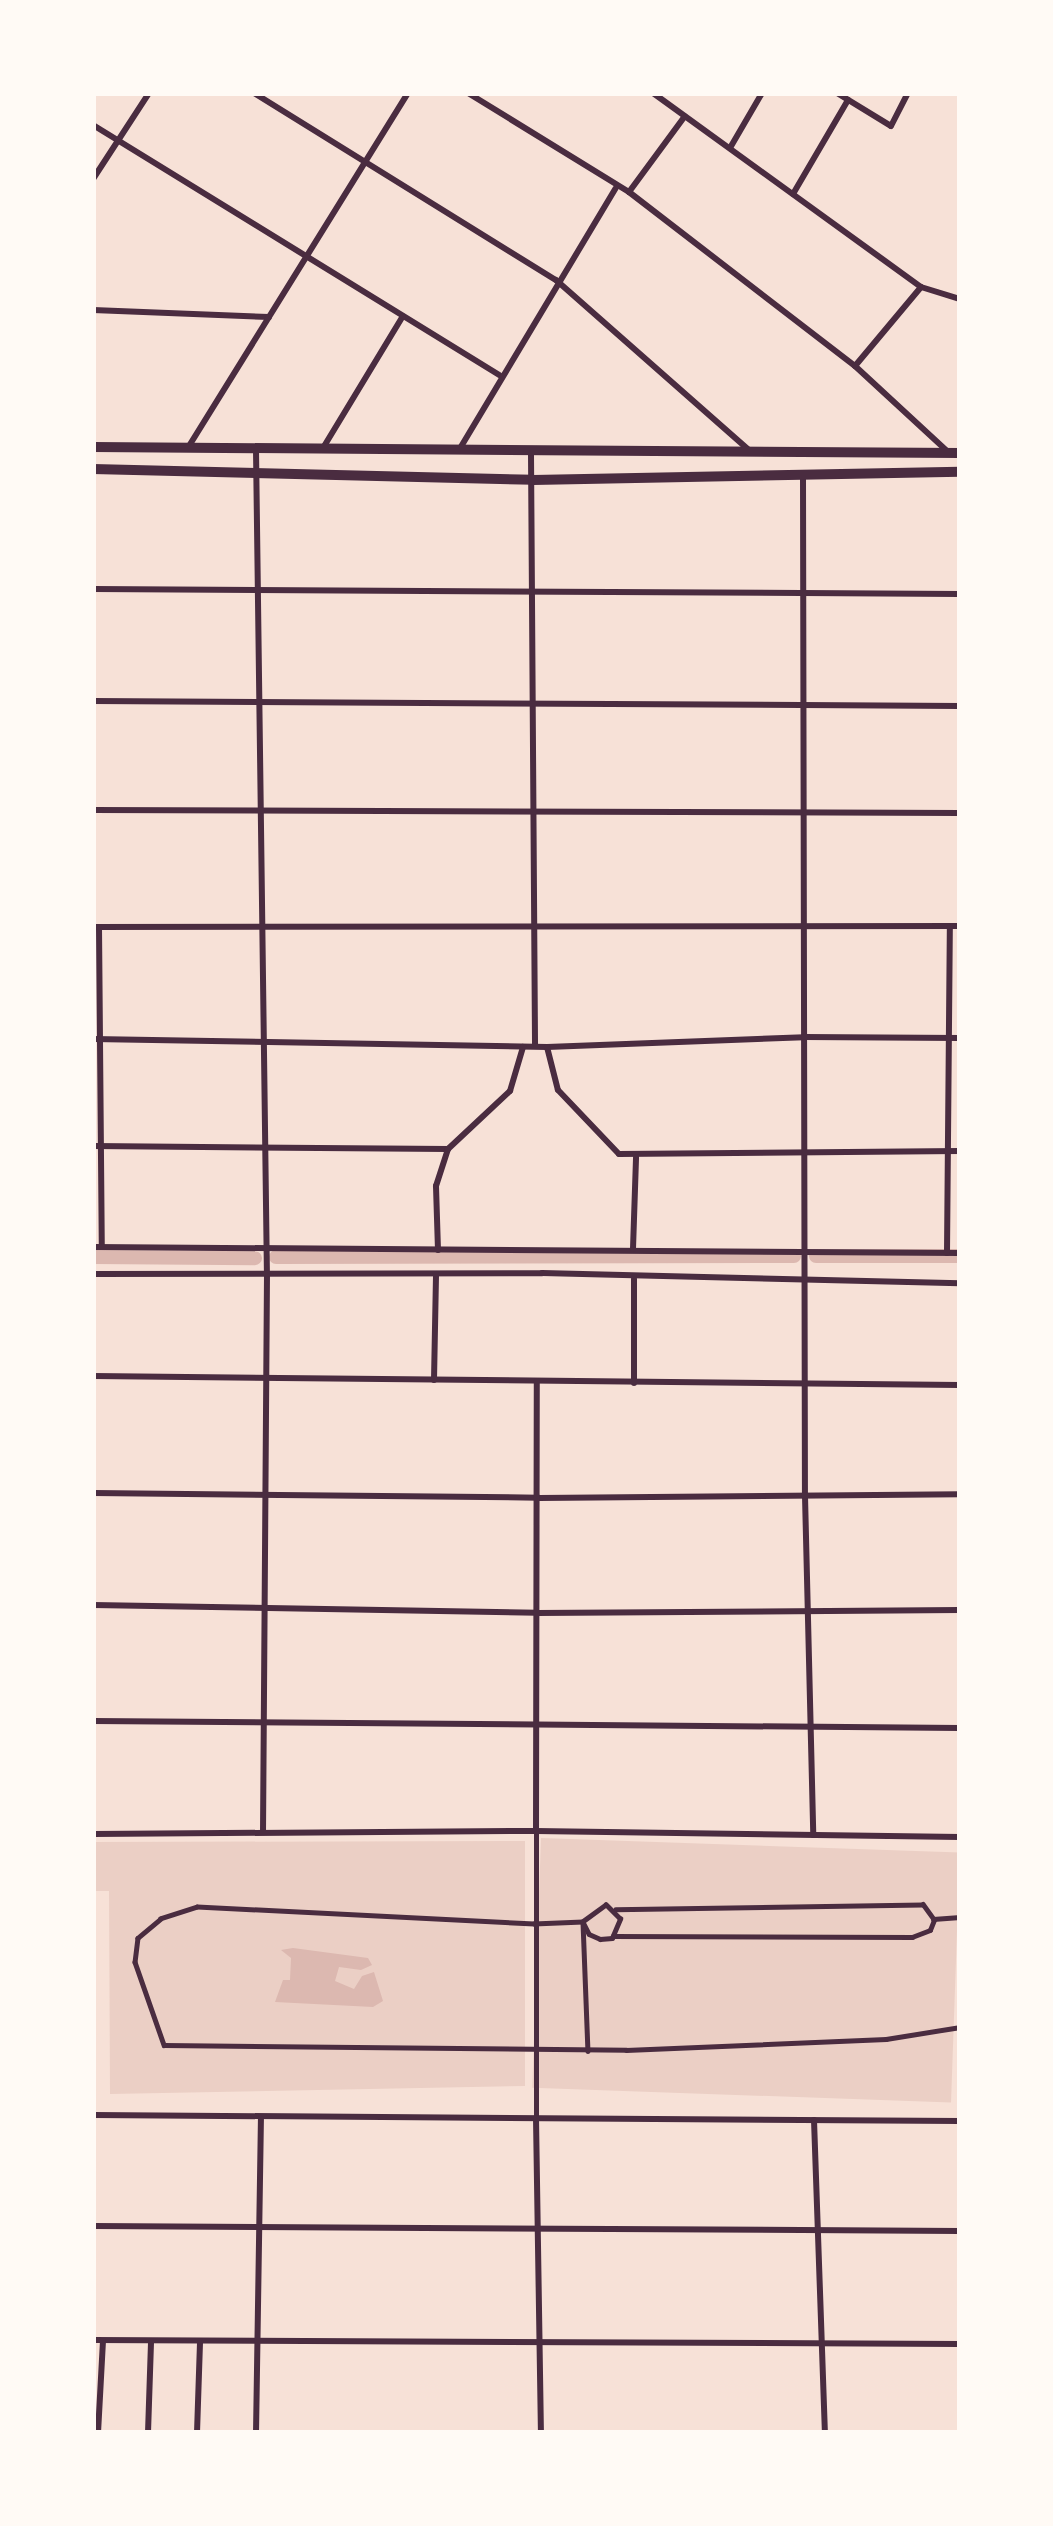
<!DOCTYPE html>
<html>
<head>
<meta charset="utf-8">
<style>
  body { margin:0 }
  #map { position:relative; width:1053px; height:2526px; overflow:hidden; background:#f7e1d7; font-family:"Titillium Web",sans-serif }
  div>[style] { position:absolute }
  .green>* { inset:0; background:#ebcfc5; transform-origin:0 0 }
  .water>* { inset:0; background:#dcb8b0 }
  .canal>* { height:14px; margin:-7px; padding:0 7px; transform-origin:7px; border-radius:7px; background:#dcb8b0 }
  .pedestrian>* { height:4.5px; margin:-2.25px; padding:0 2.25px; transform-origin:2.25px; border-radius:2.25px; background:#4a2c40 }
  .minor>* { height:6px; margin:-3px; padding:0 3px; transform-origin:3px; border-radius:3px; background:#4a2c40 }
  .primary>* { height:10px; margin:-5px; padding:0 5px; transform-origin:5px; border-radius:5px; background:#4a2c40 }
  span { translate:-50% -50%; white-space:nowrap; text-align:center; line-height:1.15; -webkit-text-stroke:10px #fffaf5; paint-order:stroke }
  .frame { position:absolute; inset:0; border:96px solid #fffaf5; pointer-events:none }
</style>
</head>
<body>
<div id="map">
  <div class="green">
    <i style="left:541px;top:1838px;width:419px;height:250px;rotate:2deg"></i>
    <i style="clip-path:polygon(525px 1841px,525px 2086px,110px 2094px,109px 1891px,93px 1891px,93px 1842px)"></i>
  </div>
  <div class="water">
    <i style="clip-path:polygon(293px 1948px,368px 1958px,372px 1965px,361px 1970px,339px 1967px,335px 1981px,354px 1989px,362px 1976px,374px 1972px,383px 2001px,373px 2007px,275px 2002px,283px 1980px,290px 1980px,291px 1958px,281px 1950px)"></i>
  </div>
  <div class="canal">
    <i style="left:816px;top:1256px;width:144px"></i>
    <i style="left:93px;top:1257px;width:162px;rotate:0.4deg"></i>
    <i style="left:276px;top:1257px;width:518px;rotate:-0.11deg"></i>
  </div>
  <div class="pedestrian">
    <i style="left:933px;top:1919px;width:27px;rotate:-4deg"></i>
    <i style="left:583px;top:1922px;width:49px;rotate:177.7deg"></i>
    <i style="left:534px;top:1924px;width:337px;rotate:-177.1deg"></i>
    <i style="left:197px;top:1907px;width:38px;rotate:162deg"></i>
    <i style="left:161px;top:1919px;width:30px;rotate:140deg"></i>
    <i style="left:138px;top:1938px;width:24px;rotate:97deg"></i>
    <i style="left:135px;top:1962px;width:88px;rotate:70.7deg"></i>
    <i style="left:164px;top:2045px;width:462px;rotate:0.6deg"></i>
    <i style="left:626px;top:2050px;width:260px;rotate:-2.4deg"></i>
    <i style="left:886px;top:2039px;width:75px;rotate:-9.2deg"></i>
    <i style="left:583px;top:1922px;width:13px;rotate:63deg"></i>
    <i style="left:589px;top:1934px;width:12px;rotate:24deg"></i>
    <i style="left:600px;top:1939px;width:12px;rotate:-5deg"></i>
    <i style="left:612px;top:1938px;width:21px;rotate:-67deg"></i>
    <i style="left:620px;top:1919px;width:20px;rotate:-135deg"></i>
    <i style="left:606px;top:1905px;width:29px;rotate:144deg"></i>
    <i style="left:583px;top:1922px;width:129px;rotate:87.8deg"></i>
    <i style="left:613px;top:1936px;width:299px;rotate:0.2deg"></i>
    <i style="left:912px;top:1937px;width:19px;rotate:-21deg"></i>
    <i style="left:930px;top:1930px;width:11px;rotate:-68deg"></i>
    <i style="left:934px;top:1920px;width:19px;rotate:-126deg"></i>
    <i style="left:923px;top:1905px;width:307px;rotate:179.1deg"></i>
    <i style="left:536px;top:2118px;width:287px;rotate:-90deg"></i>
  </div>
  <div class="minor">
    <i style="left:254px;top:93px;width:355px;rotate:31.8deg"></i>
    <i style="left:556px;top:280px;width:256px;rotate:41.4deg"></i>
    <i style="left:468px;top:93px;width:189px;rotate:31.6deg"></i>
    <i style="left:629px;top:192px;width:285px;rotate:37.6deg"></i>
    <i style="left:855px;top:366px;width:124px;rotate:42.7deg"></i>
    <i style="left:653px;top:93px;width:331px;rotate:35.9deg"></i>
    <i style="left:921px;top:287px;width:41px;rotate:17.1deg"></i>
    <i style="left:837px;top:93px;width:63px;rotate:31.4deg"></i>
    <i style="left:891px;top:126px;width:37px;rotate:-63deg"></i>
    <i style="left:93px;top:125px;width:477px;rotate:31.6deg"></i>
    <i style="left:730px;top:148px;width:64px;rotate:-59.8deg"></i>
    <i style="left:93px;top:179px;width:103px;rotate:-56.9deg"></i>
    <i style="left:629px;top:192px;width:94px;rotate:-53.6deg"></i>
    <i style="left:793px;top:194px;width:109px;rotate:-59.7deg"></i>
    <i style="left:93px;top:310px;width:176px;rotate:2.3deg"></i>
    <i style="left:855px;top:366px;width:103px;rotate:-50.1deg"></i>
    <i style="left:189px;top:446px;width:415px;rotate:-58.2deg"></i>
    <i style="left:323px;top:448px;width:154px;rotate:-58.8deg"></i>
    <i style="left:256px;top:450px;width:824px;rotate:89.24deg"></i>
    <i style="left:267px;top:1274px;width:556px;rotate:90.41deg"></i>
    <i style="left:459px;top:450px;width:305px;rotate:-59.1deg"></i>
    <i style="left:531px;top:454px;width:592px;rotate:89.61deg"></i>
    <i style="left:803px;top:477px;width:1019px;rotate:89.89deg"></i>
    <i style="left:805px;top:1496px;width:339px;rotate:88.6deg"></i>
    <i style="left:93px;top:589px;width:867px;rotate:0.33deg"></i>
    <i style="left:93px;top:701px;width:867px;rotate:0.33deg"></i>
    <i style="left:93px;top:810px;width:867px;rotate:0.2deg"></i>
    <i style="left:93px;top:927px;width:867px;rotate:-0.07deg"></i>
    <i style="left:99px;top:927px;width:320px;rotate:89.5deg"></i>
    <i style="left:93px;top:1039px;width:454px;rotate:1deg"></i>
    <i style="left:547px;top:1047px;width:257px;rotate:-2.2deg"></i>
    <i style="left:804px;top:1037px;width:156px;rotate:0.4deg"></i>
    <i style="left:547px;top:1047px;width:44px;rotate:75.7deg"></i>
    <i style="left:558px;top:1090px;width:88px;rotate:46.4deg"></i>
    <i style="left:619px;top:1154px;width:341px;rotate:-0.5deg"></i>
    <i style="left:93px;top:1146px;width:355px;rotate:0.5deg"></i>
    <i style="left:93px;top:1247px;width:867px;rotate:0.4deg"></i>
    <i style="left:633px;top:1249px;width:92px;rotate:-88.1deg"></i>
    <i style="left:438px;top:1250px;width:64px;rotate:-91.8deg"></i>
    <i style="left:436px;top:1186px;width:39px;rotate:-72deg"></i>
    <i style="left:448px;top:1149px;width:85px;rotate:-43.1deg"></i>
    <i style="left:510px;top:1091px;width:46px;rotate:-73.5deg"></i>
    <i style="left:947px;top:1253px;width:326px;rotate:-89.5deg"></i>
    <i style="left:93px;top:1274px;width:449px;rotate:-0.1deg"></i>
    <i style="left:542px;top:1273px;width:418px;rotate:1.4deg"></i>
    <i style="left:634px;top:1279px;width:104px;rotate:90deg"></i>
    <i style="left:93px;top:1376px;width:867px;rotate:0.59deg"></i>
    <i style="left:434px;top:1380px;width:104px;rotate:-88.9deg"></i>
    <i style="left:93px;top:1493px;width:446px;rotate:0.6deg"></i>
    <i style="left:539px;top:1498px;width:421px;rotate:-0.5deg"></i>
    <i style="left:93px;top:1605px;width:444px;rotate:1deg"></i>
    <i style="left:537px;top:1613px;width:423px;rotate:-0.4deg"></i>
    <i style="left:93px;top:1721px;width:867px;rotate:0.46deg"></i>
    <i style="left:536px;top:1831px;width:450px;rotate:-89.9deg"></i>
    <i style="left:93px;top:1834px;width:443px;rotate:-0.4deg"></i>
    <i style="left:536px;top:1831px;width:424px;rotate:0.8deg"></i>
    <i style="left:93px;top:2115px;width:867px;rotate:0.4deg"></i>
    <i style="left:536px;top:2118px;width:315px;rotate:89.1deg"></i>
    <i style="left:814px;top:2120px;width:313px;rotate:88deg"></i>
    <i style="left:93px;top:2226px;width:867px;rotate:0.33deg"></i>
    <i style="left:93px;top:2340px;width:867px;rotate:0.26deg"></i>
    <i style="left:98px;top:2433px;width:92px;rotate:-86.9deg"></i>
    <i style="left:148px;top:2433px;width:92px;rotate:-88.1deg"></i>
    <i style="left:197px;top:2433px;width:92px;rotate:-88.1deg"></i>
    <i style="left:256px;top:2433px;width:314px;rotate:-89.1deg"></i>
  </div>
  <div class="primary">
    <i style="left:93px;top:447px;width:867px;rotate:0.4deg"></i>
    <i style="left:93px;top:469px;width:440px;rotate:1.4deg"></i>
    <i style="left:533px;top:480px;width:427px;rotate:-1.1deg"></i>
  </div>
  <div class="frame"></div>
</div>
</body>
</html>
